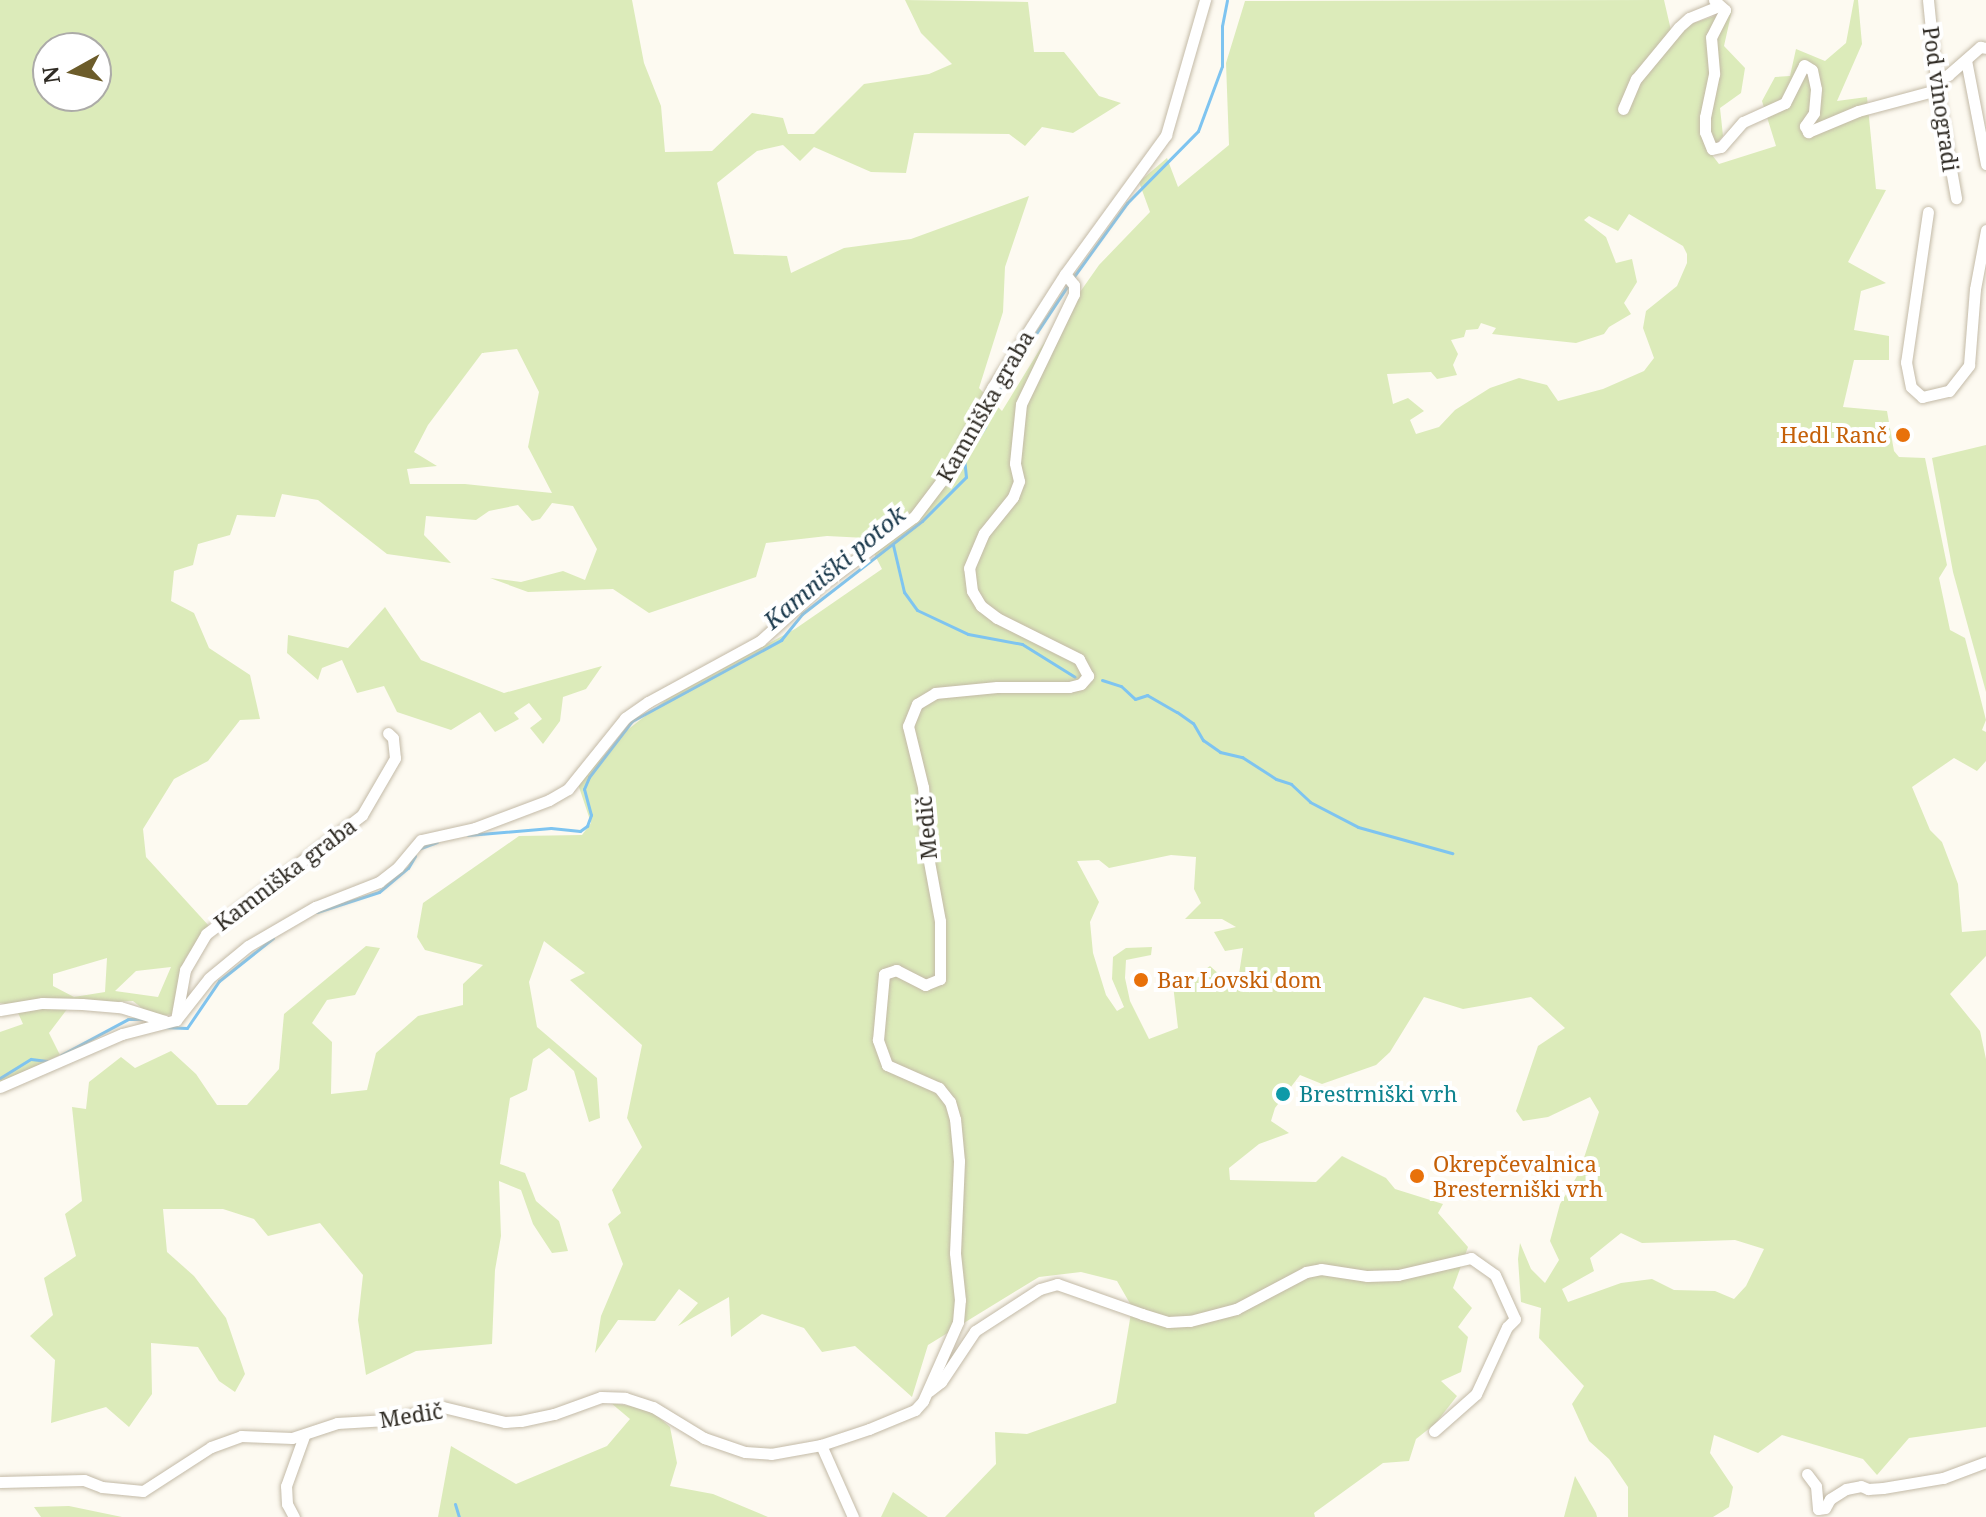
<!DOCTYPE html>
<html>
<head>
<meta charset="utf-8">
<style>
  body { margin:0 }
  #map { position:relative; width:1986px; height:1517px; overflow:hidden; background:#fdfaf1; font-family:"Noto Serif",serif }
  div>[style] { position:absolute }
  .green>* { inset:0; background:#dcebba }
  .stream>* { height:3px; margin:-1.5px; padding:0 1.5px; transform-origin:1.5px; border-radius:1.5px; background:#7ec4f0 }
  .roads { filter:drop-shadow(0 0 2px #c3baa7) drop-shadow(0 0 2px #c3baa7) }
  .minor>* { height:11px; margin:-5.5px; padding:0 5.5px; transform-origin:5.5px; border-radius:5.5px; background:#fff }
  .dots>* { width:22px; height:22px; translate:-50% -50%; box-sizing:border-box; border:4px solid #fff; border-radius:50% }
  span { translate:-50% -50%; white-space:nowrap; text-align:center; line-height:1.15; -webkit-text-stroke:8px #fff; paint-order:stroke }
  .street-label { font-size:22px; color:#302c25 }
  .food-label { font-size:22px; color:#c56008 }
  .right { translate:-100% -50%; text-align:right }
  .left { translate:0 -50%; text-align:left }
  .culture-label { font-size:22px; color:#0d838f }
  .water-label { font-size:24px; color:#19384b; font-style:italic }
  .north { position:absolute; left:32px; top:32px; width:80px; height:80px; box-sizing:border-box; background:#fff; border:2px solid #acaba8; border-radius:50%; rotate:262deg; font-size:22px; font-weight:700; line-height:32px; text-align:center; color:#302c25 }
  .north::after { content:''; display:block; margin:auto; width:28px; height:36px; background:#6c5c2a; clip-path:polygon(50% 0,100% 100%,50% 72%,0 100%) }
</style>
</head>
<body>
<div id="map">
  <div class="green">
    <i style="clip-path:polygon(evenodd,0 0,632px 0,644px 63px,661px 106px,665px 152px,712px 151px,752px 113px,783px 118px,788px 134px,814px 134px,864px 84px,929px 74px,952px 64px,921px 33px,905px 0,1028px 2px,1034px 52px,1064px 52px,1099px 96px,1121px 103px,1073px 133px,1042px 127px,1025px 146px,1009px 134px,914px 133px,906px 173px,871px 172px,814px 147px,800px 161px,783px 145px,757px 151px,717px 183px,734px 254px,787px 256px,791px 273px,844px 248px,911px 239px,1029px 196px,1005px 267px,1003px 312px,979px 388px,1002px 411px,1040px 349px,1099px 265px,1150px 212px,1139px 182px,1167px 158px,1178px 187px,1229px 145px,1226px 63px,1245px 1px,1664px 0,1673px 39px,1691px 24px,1732px 10px,1724px 46px,1745px 68px,1741px 93px,1720px 108px,1723px 136px,1709px 151px,1719px 164px,1776px 146px,1762px 101px,1775px 77px,1790px 76px,1796px 49px,1825px 61px,1846px 43px,1854px 0,1858px 0,1862px 44px,1837px 101px,1867px 97px,1876px 189px,1886px 190px,1848px 262px,1886px 283px,1861px 291px,1854px 330px,1889px 336px,1889px 360px,1854px 360px,1843px 407px,1887px 411px,1894px 451px,1899px 457px,1925px 458px,1947px 565px,1939px 578px,1950px 630px,1965px 638px,1986px 720px,1982px 730px,1986px 732px,1986px 761px,1977px 771px,1954px 758px,1912px 787px,1930px 830px,1942px 842px,1958px 884px,1962px 932px,1986px 930px,1986px 956px,1950px 994px,1980px 1031px,1986px 1059px,1986px 1427px,1909px 1438px,1877px 1475px,1863px 1459px,1782px 1435px,1758px 1453px,1714px 1435px,1710px 1453px,1733px 1487px,1729px 1507px,1713px 1517px,1628px 1517px,1628px 1487px,1609px 1459px,1589px 1441px,1572px 1404px,1584px 1386px,1539px 1338px,1541px 1308px,1521px 1302px,1518px 1259px,1520px 1243px,1531px 1269px,1545px 1283px,1559px 1260px,1550px 1241px,1560px 1204px,1579px 1173px,1599px 1112px,1590px 1097px,1548px 1117px,1523px 1121px,1516px 1111px,1538px 1046px,1565px 1028px,1531px 997px,1463px 1009px,1424px 997px,1390px 1052px,1376px 1065px,1322px 1084px,1300px 1075px,1275px 1108px,1271px 1121px,1289px 1133px,1259px 1144px,1229px 1168px,1230px 1180px,1316px 1182px,1342px 1156px,1386px 1178px,1395px 1189px,1443px 1204px,1438px 1213px,1468px 1247px,1453px 1288px,1472px 1308px,1458px 1327px,1468px 1337px,1461px 1372px,1441px 1381px,1457px 1396px,1435px 1424px,1416px 1439px,1409px 1461px,1383px 1463px,1314px 1513px,1315px 1517px,945px 1517px,996px 1464px,995px 1432px,1027px 1434px,1116px 1403px,1132px 1307px,1117px 1281px,1081px 1272px,1039px 1277px,928px 1345px,912px 1397px,855px 1346px,822px 1352px,804px 1328px,762px 1314px,731px 1337px,729px 1297px,678px 1326px,698px 1303px,679px 1289px,655px 1321px,618px 1320px,595px 1353px,601px 1316px,623px 1264px,608px 1224px,621px 1213px,612px 1190px,642px 1147px,627px 1118px,642px 1045px,570px 980px,585px 973px,544px 941px,529px 982px,537px 1027px,597px 1078px,600px 1118px,589px 1122px,574px 1071px,549px 1048px,533px 1059px,527px 1090px,510px 1098px,500px 1164px,525px 1173px,536px 1201px,559px 1221px,568px 1251px,552px 1253px,533px 1224px,521px 1190px,499px 1181px,501px 1236px,495px 1270px,492px 1344px,416px 1351px,366px 1375px,358px 1320px,363px 1275px,320px 1223px,268px 1236px,254px 1219px,223px 1209px,163px 1209px,167px 1252px,194px 1276px,226px 1318px,245px 1374px,235px 1392px,219px 1381px,198px 1347px,151px 1343px,152px 1394px,129px 1427px,106px 1407px,51px 1423px,55px 1360px,30px 1336px,53px 1315px,44px 1278px,76px 1256px,65px 1214px,82px 1201px,72px 1107px,86px 1109px,89px 1082px,121px 1057px,135px 1068px,171px 1051px,196px 1074px,217px 1105px,247px 1105px,279px 1069px,284px 1014px,366px 946px,380px 948px,355px 995px,327px 1000px,312px 1023px,332px 1042px,331px 1094px,367px 1090px,376px 1053px,418px 1016px,463px 1005px,463px 984px,483px 965px,425px 950px,417px 937px,423px 903px,519px 836px,582px 835px,591px 823px,578px 784px,626px 731px,667px 699px,795px 629px,882px 569px,866px 538px,827px 536px,766px 543px,756px 577px,649px 613px,613px 589px,528px 592px,490px 578px,521px 582px,563px 571px,585px 580px,597px 549px,573px 506px,552px 503px,540px 519px,532px 521px,518px 505px,489px 511px,476px 520px,426px 516px,424px 535px,451px 563px,387px 554px,318px 500px,282px 494px,275px 517px,237px 515px,230px 535px,198px 544px,193px 565px,174px 571px,171px 601px,194px 613px,209px 648px,250px 675px,260px 719px,240px 720px,208px 761px,174px 779px,143px 829px,146px 857px,209px 926px,185px 959px,185px 992px,173px 1014px,153px 1017px,133px 1001px,71px 1004px,49px 1033px,60px 1055px,0 1083px,0 1032px,23px 1024px,15px 1006px,0 1003px,0 0,48px 48px,96px 48px,96px 96px,48px 96px,48px 48px,0 0,1629px 214px,1683px 246px,1687px 254px,1687px 263px,1677px 286px,1646px 311px,1643px 328px,1654px 358px,1644px 371px,1603px 389px,1558px 401px,1547px 385px,1519px 378px,1490px 388px,1455px 410px,1439px 427px,1416px 434px,1410px 420px,1424px 411px,1408px 398px,1393px 404px,1387px 374px,1431px 372px,1437px 379px,1457px 375px,1453px 365px,1458px 354px,1451px 340px,1464px 337px,1466px 330px,1478px 329px,1481px 323px,1496px 328px,1492px 334px,1576px 343px,1604px 334px,1609px 327px,1631px 314px,1624px 303px,1637px 282px,1632px 259px,1616px 263px,1606px 237px,1584px 220px,1589px 216px,1618px 231px,1629px 214px,0 0,517px 349px,539px 392px,528px 447px,552px 493px,465px 484px,410px 484px,407px 469px,437px 466px,414px 452px,428px 425px,482px 353px,517px 349px,0 0,1171px 855px,1196px 857px,1194px 889px,1201px 903px,1185px 919px,1222px 919px,1236px 927px,1214px 932px,1225px 951px,1243px 948px,1239px 974px,1221px 976px,1210px 966px,1199px 974px,1172px 976px,1178px 1028px,1149px 1039px,1130px 1001px,1125px 978px,1126px 960px,1151px 955px,1152px 947px,1126px 948px,1113px 957px,1112px 979px,1124px 1007px,1117px 1011px,1106px 995px,1093px 953px,1090px 922px,1099px 902px,1077px 861px,1099px 860px,1109px 868px,1171px 855px,0 0,107px 958px,105px 992px,74px 997px,53px 986px,53px 974px,107px 958px,0 0,171px 967px,158px 997px,115px 991px,136px 971px,171px 967px,0 0,1621px 1233px,1642px 1243px,1735px 1240px,1764px 1249px,1746px 1286px,1734px 1299px,1715px 1291px,1674px 1290px,1652px 1279px,1621px 1283px,1568px 1302px,1562px 1289px,1594px 1271px,1590px 1258px,1621px 1233px)"></i>
    <i style="clip-path:polygon(1986px 445px,1986px 692px,1953px 572px,1932px 458px)"></i>
    <i style="clip-path:polygon(385px 607px,421px 660px,504px 693px,602px 666px,586px 689px,563px 697px,560px 721px,543px 744px,530px 728px,542px 719px,529px 703px,514px 713px,519px 719px,495px 732px,480px 712px,451px 730px,397px 712px,384px 686px,357px 693px,342px 660px,322px 668px,318px 680px,287px 653px,288px 635px,348px 648px)"></i>
    <i style="clip-path:polygon(611px 1403px,649px 1409px,670px 1427px,677px 1463px,670px 1486px,713px 1494px,768px 1517px,438px 1517px,451px 1446px,516px 1484px,607px 1446px,630px 1419px)"></i>
    <i style="clip-path:polygon(1575px 1476px,1596px 1513px,1597px 1517px,1564px 1517px)"></i>
    <i style="clip-path:polygon(893px 1492px,928px 1517px,881px 1517px)"></i>
    <i style="clip-path:polygon(69px 1506px,122px 1517px,41px 1517px,34px 1507px)"></i>
  </div>
  <div class="stream">
    <i style="left:1072px;top:279px;width:94px;rotate:-54.1deg"></i>
    <i style="left:1127px;top:203px;width:101px;rotate:-45.4deg"></i>
    <i style="left:1198px;top:131px;width:69px;rotate:-69.7deg"></i>
    <i style="left:1222px;top:66px;width:40px;rotate:-90deg"></i>
    <i style="left:1222px;top:26px;width:26px;rotate:-79deg"></i>
    <i style="left:893px;top:545px;width:48px;rotate:76.8deg"></i>
    <i style="left:904px;top:592px;width:22px;rotate:54deg"></i>
    <i style="left:917px;top:610px;width:56px;rotate:25.2deg"></i>
    <i style="left:968px;top:634px;width:55px;rotate:10.5deg"></i>
    <i style="left:1022px;top:644px;width:62px;rotate:31.9deg"></i>
    <i style="left:1102px;top:680px;width:20px;rotate:18deg"></i>
    <i style="left:1121px;top:686px;width:19px;rotate:43deg"></i>
    <i style="left:1135px;top:699px;width:13px;rotate:-18deg"></i>
    <i style="left:1147px;top:695px;width:34px;rotate:30deg"></i>
    <i style="left:1177px;top:712px;width:19px;rotate:35deg"></i>
    <i style="left:1193px;top:723px;width:20px;rotate:60deg"></i>
    <i style="left:1203px;top:740px;width:21px;rotate:35deg"></i>
    <i style="left:1220px;top:752px;width:23px;rotate:13deg"></i>
    <i style="left:1242px;top:757px;width:40px;rotate:32.9deg"></i>
    <i style="left:1276px;top:779px;width:16px;rotate:18deg"></i>
    <i style="left:1291px;top:784px;width:26px;rotate:43deg"></i>
    <i style="left:1310px;top:802px;width:54px;rotate:27.5deg"></i>
    <i style="left:1358px;top:827px;width:98px;rotate:15.5deg"></i>
    <i style="left:468px;top:835px;width:83px;rotate:-4.8deg"></i>
    <i style="left:551px;top:828px;width:29px;rotate:6deg"></i>
    <i style="left:580px;top:831px;width:9px;rotate:-36deg"></i>
    <i style="left:587px;top:826px;width:12px;rotate:-70deg"></i>
    <i style="left:591px;top:815px;width:27px;rotate:-105deg"></i>
    <i style="left:584px;top:789px;width:13px;rotate:-67deg"></i>
    <i style="left:589px;top:777px;width:71px;rotate:-52.5deg"></i>
    <i style="left:632px;top:721px;width:170px;rotate:-28.5deg"></i>
    <i style="left:781px;top:640px;width:33px;rotate:-51deg"></i>
    <i style="left:802px;top:614px;width:152px;rotate:-37.8deg"></i>
    <i style="left:922px;top:521px;width:62px;rotate:-45deg"></i>
    <i style="left:966px;top:477px;width:18px;rotate:-96deg"></i>
    <i style="left:964px;top:459px;width:38px;rotate:-57deg"></i>
    <i style="left:985px;top:427px;width:28px;rotate:-75deg"></i>
    <i style="left:992px;top:400px;width:138px;rotate:-56.5deg"></i>
    <i style="left:418px;top:849px;width:20px;rotate:-20deg"></i>
    <i style="left:317px;top:912px;width:65px;rotate:-17.9deg"></i>
    <i style="left:379px;top:892px;width:38px;rotate:-40deg"></i>
    <i style="left:408px;top:868px;width:14px;rotate:-60deg"></i>
    <i style="left:161px;top:1027px;width:26px;rotate:2deg"></i>
    <i style="left:187px;top:1028px;width:57px;rotate:-55.8deg"></i>
    <i style="left:219px;top:981px;width:69px;rotate:-38.5deg"></i>
    <i style="left:61px;top:1055px;width:76px;rotate:-28.2deg"></i>
    <i style="left:128px;top:1019px;width:16px"></i>
    <i style="left:0;top:1078px;width:36px;rotate:-32deg"></i>
    <i style="left:31px;top:1059px;width:16px;rotate:7deg"></i>
    <i style="left:455px;top:1504px;width:14px;rotate:73deg"></i>
  </div>
  <div class="roads">
    <div class="minor">
      <i style="left:1714px;top:0;width:15px;rotate:42deg"></i>
      <i style="left:1725px;top:10px;width:30px;rotate:117deg"></i>
      <i style="left:1711px;top:37px;width:37px;rotate:85deg"></i>
      <i style="left:1714px;top:74px;width:44px;rotate:101.8deg"></i>
      <i style="left:1705px;top:117px;width:15px;rotate:90deg"></i>
      <i style="left:1705px;top:132px;width:18px;rotate:68deg"></i>
      <i style="left:1712px;top:149px;width:9px;rotate:-13deg"></i>
      <i style="left:1721px;top:147px;width:33px;rotate:-49deg"></i>
      <i style="left:1743px;top:122px;width:46px;rotate:-24.3deg"></i>
      <i style="left:1785px;top:103px;width:42px;rotate:-63.4deg"></i>
      <i style="left:1804px;top:65px;width:9px;rotate:32deg"></i>
      <i style="left:1812px;top:70px;width:19px;rotate:78deg"></i>
      <i style="left:1816px;top:89px;width:24px;rotate:95deg"></i>
      <i style="left:1814px;top:113px;width:16px;rotate:125deg"></i>
      <i style="left:1805px;top:126px;width:7px;rotate:63deg"></i>
      <i style="left:1808px;top:132px;width:54px;rotate:-22.8deg"></i>
      <i style="left:1858px;top:111px;width:82px;rotate:-14.9deg"></i>
      <i style="left:1928px;top:0;width:90px;rotate:84.3deg"></i>
      <i style="left:1937px;top:90px;width:110px;rotate:80deg"></i>
      <i style="left:1966px;top:60px;width:106px;rotate:79.1deg"></i>
      <i style="left:1936px;top:79px;width:13px;rotate:-18deg"></i>
      <i style="left:1948px;top:75px;width:43px;rotate:-41.2deg"></i>
      <i style="left:1980px;top:47px;width:6px;rotate:9deg"></i>
      <i style="left:1623px;top:109px;width:33px;rotate:-67deg"></i>
      <i style="left:1636px;top:79px;width:67px;rotate:-50.4deg"></i>
      <i style="left:1679px;top:27px;width:13px;rotate:-42deg"></i>
      <i style="left:1689px;top:18px;width:31px;rotate:-22deg"></i>
      <i style="left:1928px;top:212px;width:152px;rotate:98.3deg"></i>
      <i style="left:1906px;top:362px;width:25px;rotate:79deg"></i>
      <i style="left:1911px;top:387px;width:15px;rotate:42deg"></i>
      <i style="left:1922px;top:397px;width:28px;rotate:-13deg"></i>
      <i style="left:1949px;top:391px;width:33px;rotate:-52deg"></i>
      <i style="left:1969px;top:365px;width:76px;rotate:-85.5deg"></i>
      <i style="left:1975px;top:289px;width:60px;rotate:-79.4deg"></i>
      <i style="left:0;top:1010px;width:43px;rotate:-9.5deg"></i>
      <i style="left:42px;top:1003px;width:40px;rotate:1.4deg"></i>
      <i style="left:82px;top:1004px;width:38px;rotate:5deg"></i>
      <i style="left:120px;top:1007px;width:47px;rotate:17.3deg"></i>
      <i style="left:176px;top:1020px;width:51px;rotate:-79.8deg"></i>
      <i style="left:185px;top:970px;width:42px;rotate:-59.7deg"></i>
      <i style="left:206px;top:934px;width:196px;rotate:-37.3deg"></i>
      <i style="left:362px;top:815px;width:66px;rotate:-59.9deg"></i>
      <i style="left:395px;top:758px;width:20px;rotate:-96deg"></i>
      <i style="left:393px;top:738px;width:7px;rotate:-135deg"></i>
      <i style="left:0;top:1087px;width:133px;rotate:-23.5deg"></i>
      <i style="left:122px;top:1034px;width:56px;rotate:-14.5deg"></i>
      <i style="left:176px;top:1020px;width:53px;rotate:-51.8deg"></i>
      <i style="left:209px;top:978px;width:50px;rotate:-39.4deg"></i>
      <i style="left:248px;top:946px;width:78px;rotate:-30.2deg"></i>
      <i style="left:315px;top:907px;width:69px;rotate:-21.3deg"></i>
      <i style="left:379px;top:882px;width:24px;rotate:-38deg"></i>
      <i style="left:398px;top:867px;width:35px;rotate:-50deg"></i>
      <i style="left:421px;top:840px;width:55px;rotate:-12.5deg"></i>
      <i style="left:475px;top:828px;width:79px;rotate:-20.7deg"></i>
      <i style="left:549px;top:800px;width:22px;rotate:-30deg"></i>
      <i style="left:568px;top:789px;width:91px;rotate:-51.2deg"></i>
      <i style="left:625px;top:718px;width:28px;rotate:-35deg"></i>
      <i style="left:648px;top:702px;width:128px;rotate:-28.6deg"></i>
      <i style="left:760px;top:641px;width:85px;rotate:-42.1deg"></i>
      <i style="left:823px;top:584px;width:113px;rotate:-36.4deg"></i>
      <i style="left:914px;top:517px;width:63px;rotate:-52.8deg"></i>
      <i style="left:952px;top:467px;width:89px;rotate:-63.1deg"></i>
      <i style="left:992px;top:388px;width:135px;rotate:-57.4deg"></i>
      <i style="left:1065px;top:274px;width:172px;rotate:-54deg"></i>
      <i style="left:1166px;top:135px;width:141px;rotate:-73.9deg"></i>
      <i style="left:929px;top:1391px;width:15px;rotate:-37deg"></i>
      <i style="left:941px;top:1382px;width:61px;rotate:-56.3deg"></i>
      <i style="left:975px;top:1331px;width:77px;rotate:-32.9deg"></i>
      <i style="left:1040px;top:1289px;width:18px;rotate:-16deg"></i>
      <i style="left:1057px;top:1284px;width:90px;rotate:19.4deg"></i>
      <i style="left:1142px;top:1314px;width:27px;rotate:17deg"></i>
      <i style="left:1168px;top:1322px;width:22px;rotate:-3deg"></i>
      <i style="left:1190px;top:1321px;width:48px;rotate:-14.6deg"></i>
      <i style="left:1236px;top:1309px;width:79px;rotate:-27.9deg"></i>
      <i style="left:1306px;top:1272px;width:15px;rotate:-11deg"></i>
      <i style="left:1321px;top:1269px;width:47px;rotate:8.7deg"></i>
      <i style="left:1367px;top:1276px;width:31px;rotate:-2deg"></i>
      <i style="left:1398px;top:1275px;width:75px;rotate:-13.1deg"></i>
      <i style="left:1471px;top:1258px;width:29px;rotate:35deg"></i>
      <i style="left:1495px;top:1275px;width:48px;rotate:65.6deg"></i>
      <i style="left:1515px;top:1319px;width:11px;rotate:135deg"></i>
      <i style="left:1507px;top:1327px;width:74px;rotate:114.8deg"></i>
      <i style="left:1476px;top:1394px;width:56px;rotate:138.6deg"></i>
      <i style="left:821px;top:1445px;width:79px;rotate:66deg"></i>
      <i style="left:1807px;top:1474px;width:15px;rotate:53deg"></i>
      <i style="left:1816px;top:1486px;width:23px;rotate:85deg"></i>
      <i style="left:1818px;top:1509px;width:7px;rotate:-8deg"></i>
      <i style="left:1825px;top:1508px;width:10px;rotate:-61deg"></i>
      <i style="left:1830px;top:1499px;width:19px;rotate:-32deg"></i>
      <i style="left:1846px;top:1489px;width:15px;rotate:-11deg"></i>
      <i style="left:1861px;top:1486px;width:8px;rotate:23deg"></i>
      <i style="left:1868px;top:1489px;width:15px;rotate:-4deg"></i>
      <i style="left:1883px;top:1488px;width:61px;rotate:-9.5deg"></i>
      <i style="left:1943px;top:1478px;width:46px;rotate:-20.4deg"></i>
      <i style="left:0;top:1482px;width:84px;rotate:-1.4deg"></i>
      <i style="left:84px;top:1480px;width:19px;rotate:21deg"></i>
      <i style="left:102px;top:1487px;width:41px;rotate:5.6deg"></i>
      <i style="left:143px;top:1491px;width:81px;rotate:-32.9deg"></i>
      <i style="left:211px;top:1447px;width:32px;rotate:-20deg"></i>
      <i style="left:241px;top:1436px;width:51px;rotate:2.2deg"></i>
      <i style="left:292px;top:1438px;width:47px;rotate:-18.4deg"></i>
      <i style="left:337px;top:1423px;width:50px;rotate:-3.4deg"></i>
      <i style="left:387px;top:1420px;width:57px;rotate:-13.1deg"></i>
      <i style="left:443px;top:1407px;width:64px;rotate:13.6deg"></i>
      <i style="left:505px;top:1422px;width:16px;rotate:-4deg"></i>
      <i style="left:521px;top:1421px;width:34px;rotate:-12deg"></i>
      <i style="left:554px;top:1414px;width:50px;rotate:-19.9deg"></i>
      <i style="left:601px;top:1397px;width:24px;rotate:2deg"></i>
      <i style="left:625px;top:1398px;width:29px;rotate:18deg"></i>
      <i style="left:653px;top:1407px;width:60px;rotate:31.3deg"></i>
      <i style="left:704px;top:1438px;width:43px;rotate:18.9deg"></i>
      <i style="left:745px;top:1452px;width:26px;rotate:4deg"></i>
      <i style="left:771px;top:1454px;width:51px;rotate:-10.2deg"></i>
      <i style="left:821px;top:1445px;width:51px;rotate:-18.4deg"></i>
      <i style="left:869px;top:1429px;width:50px;rotate:-22.4deg"></i>
      <i style="left:915px;top:1410px;width:12px;rotate:-48deg"></i>
      <i style="left:923px;top:1401px;width:86px;rotate:-66.1deg"></i>
      <i style="left:958px;top:1322px;width:22px;rotate:-85deg"></i>
      <i style="left:960px;top:1300px;width:47px;rotate:-96.1deg"></i>
      <i style="left:955px;top:1253px;width:92px;rotate:-87.5deg"></i>
      <i style="left:959px;top:1161px;width:42px;rotate:-95.4deg"></i>
      <i style="left:955px;top:1119px;width:18px;rotate:-106deg"></i>
      <i style="left:950px;top:1102px;width:18px;rotate:-128deg"></i>
      <i style="left:939px;top:1088px;width:57px;rotate:-156.1deg"></i>
      <i style="left:887px;top:1065px;width:27px;rotate:-110deg"></i>
      <i style="left:878px;top:1040px;width:66px;rotate:-84.8deg"></i>
      <i style="left:884px;top:974px;width:13px;rotate:-18deg"></i>
      <i style="left:896px;top:970px;width:33px;rotate:27deg"></i>
      <i style="left:925px;top:985px;width:16px;rotate:-22deg"></i>
      <i style="left:940px;top:979px;width:58px;rotate:-90deg"></i>
      <i style="left:940px;top:921px;width:66px;rotate:-100.5deg"></i>
      <i style="left:928px;top:856px;width:69px;rotate:-94.1deg"></i>
      <i style="left:923px;top:787px;width:63px;rotate:-103.8deg"></i>
      <i style="left:908px;top:726px;width:24px;rotate:-68deg"></i>
      <i style="left:917px;top:704px;width:21px;rotate:-31deg"></i>
      <i style="left:935px;top:693px;width:62px;rotate:-5.5deg"></i>
      <i style="left:997px;top:687px;width:72px"></i>
      <i style="left:1069px;top:687px;width:12px;rotate:-14deg"></i>
      <i style="left:1081px;top:684px;width:11px;rotate:-49deg"></i>
      <i style="left:1088px;top:676px;width:19px;rotate:-118deg"></i>
      <i style="left:1079px;top:659px;width:92px;rotate:-153.4deg"></i>
      <i style="left:997px;top:618px;width:20px;rotate:-143deg"></i>
      <i style="left:981px;top:606px;width:17px;rotate:-121deg"></i>
      <i style="left:972px;top:591px;width:23px;rotate:-97deg"></i>
      <i style="left:969px;top:568px;width:38px;rotate:-67deg"></i>
      <i style="left:984px;top:533px;width:46px;rotate:-51.1deg"></i>
      <i style="left:1013px;top:497px;width:17px;rotate:-69deg"></i>
      <i style="left:1019px;top:481px;width:18px;rotate:-103deg"></i>
      <i style="left:1015px;top:463px;width:59px;rotate:-84.2deg"></i>
      <i style="left:1021px;top:404px;width:122px;rotate:-64.3deg"></i>
      <i style="left:1074px;top:294px;width:9px;rotate:-90deg"></i>
      <i style="left:1074px;top:285px;width:14px;rotate:-129deg"></i>
      <i style="left:294px;top:1517px;width:15px;rotate:-118deg"></i>
      <i style="left:287px;top:1504px;width:18px;rotate:-93deg"></i>
      <i style="left:286px;top:1486px;width:53px;rotate:-70.2deg"></i>
    </div>
  </div>
  <div class="dots">
    <i style="left:1903px;top:435px;background:#e8710a"></i>
    <i style="left:1141px;top:980px;background:#e8710a"></i>
    <i style="left:1283px;top:1094px;background:#0f9aa8"></i>
    <i style="left:1417px;top:1176px;background:#e8710a"></i>
  </div>
  <div class="street-label">
    <span style="left:1941px;top:99px;rotate:82deg">Pod vinogradi</span>
    <span style="left:985px;top:406px;rotate:-60deg">Kamniška graba</span>
    <span style="left:926px;top:828px;rotate:-95deg">Medič</span>
    <span style="left:285px;top:874px;rotate:-37deg">Kamniška graba</span>
    <span style="left:411px;top:1415px;rotate:-9deg">Medič</span>
  </div>
  <div class="food-label">
    <span class="right" style="left:1887px;top:435px">Hedl Ranč</span>
    <span class="left" style="left:1157px;top:980px">Bar Lovski dom</span>
    <span class="left" style="left:1433px;top:1176px">Okrepčevalnica<br>Bresterniški vrh</span>
  </div>
  <div class="culture-label">
    <span class="left" style="left:1299px;top:1094px">Brestrniški vrh</span>
  </div>
  <div class="water-label">
    <span style="left:834px;top:567px;rotate:-40deg">Kamniški potok</span>
  </div>
  <div class="north">N</div>
</div>
</body>
</html>
